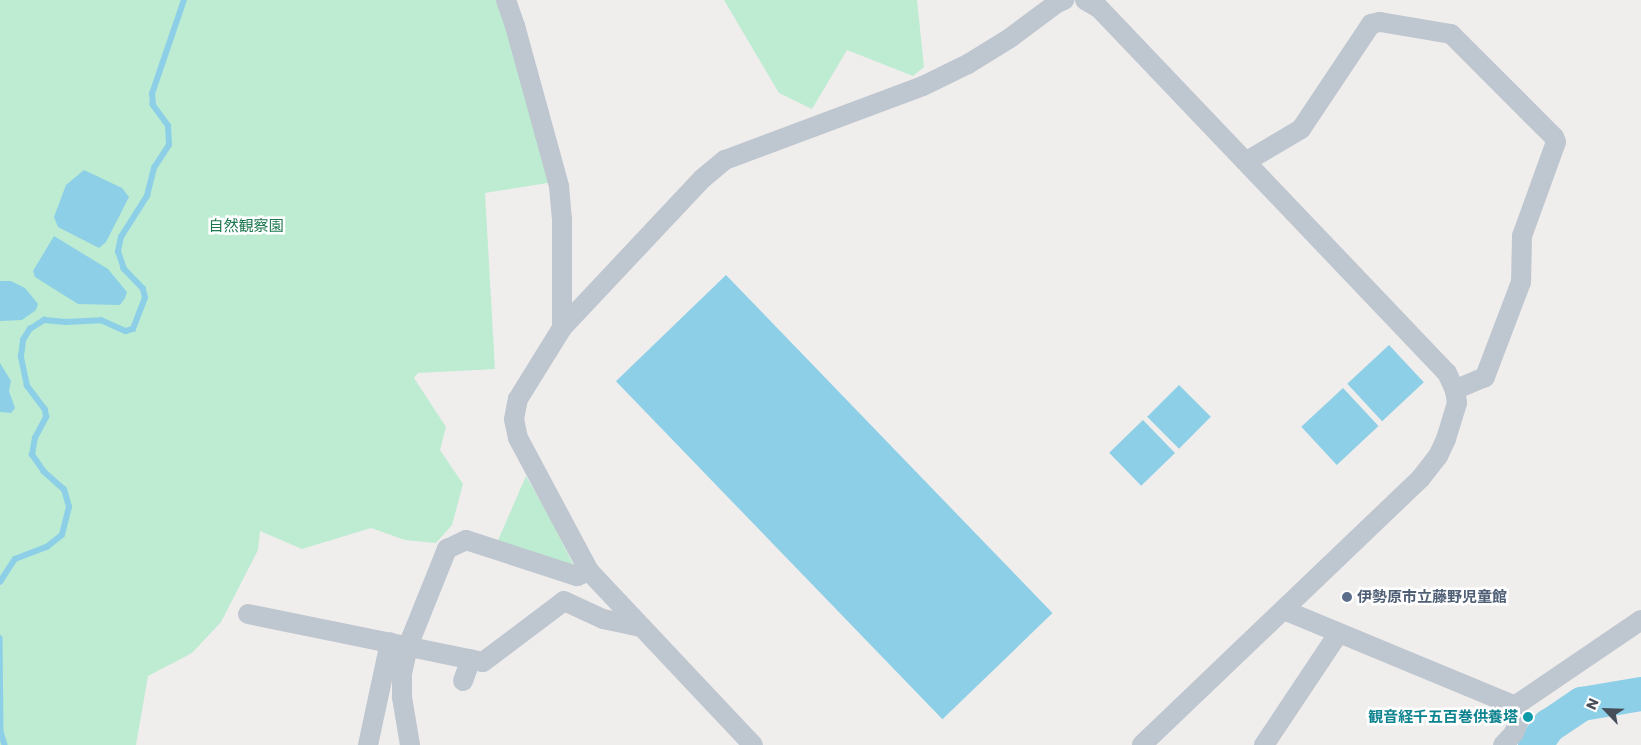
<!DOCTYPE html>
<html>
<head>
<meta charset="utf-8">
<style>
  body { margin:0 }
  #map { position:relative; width:1641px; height:745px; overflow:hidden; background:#f0eded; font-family:Poppins,"Noto Sans JP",sans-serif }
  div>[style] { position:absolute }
  .green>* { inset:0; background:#bdecd2 }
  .water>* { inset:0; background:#8ccfe7; transform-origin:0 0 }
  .stream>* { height:5.5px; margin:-2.75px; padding:0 2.75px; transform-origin:2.75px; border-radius:2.75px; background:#8ccfe7 }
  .river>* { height:34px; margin:-17px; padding:0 17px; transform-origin:17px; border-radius:17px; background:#8ccfe7 }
  .minor>* { height:20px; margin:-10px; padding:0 10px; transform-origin:10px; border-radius:10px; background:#bec6cf }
  .dots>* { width:14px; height:14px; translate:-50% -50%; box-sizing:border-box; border:2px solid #fff; border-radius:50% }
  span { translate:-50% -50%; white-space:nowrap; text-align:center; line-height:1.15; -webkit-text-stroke:5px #fff; paint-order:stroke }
  .park-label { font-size:15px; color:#1b774e }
  .service-label { font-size:15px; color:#4e5e75; font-weight:700 }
  .left { translate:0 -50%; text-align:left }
  .culture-label { font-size:15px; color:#0d838f; font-weight:700 }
  .right { translate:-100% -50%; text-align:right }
  .north { position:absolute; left:1581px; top:685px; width:50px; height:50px; -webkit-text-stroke:4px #fff; paint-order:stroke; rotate:294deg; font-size:14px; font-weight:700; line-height:20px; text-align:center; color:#464f59 }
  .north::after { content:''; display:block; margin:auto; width:18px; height:22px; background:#464f59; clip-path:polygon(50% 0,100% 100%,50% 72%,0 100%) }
</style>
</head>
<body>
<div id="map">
  <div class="green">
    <i style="clip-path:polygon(0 0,500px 0,554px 182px,485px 193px,495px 369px,418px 373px,414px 378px,446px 427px,440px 450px,463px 484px,452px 525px,436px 543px,405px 540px,371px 528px,302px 549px,260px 531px,258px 550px,221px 622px,192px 653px,148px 676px,136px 745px,0 745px)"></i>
    <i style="clip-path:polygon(724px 0,917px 0,924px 67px,913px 76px,847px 50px,812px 109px,779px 93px)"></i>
    <i style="clip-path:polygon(526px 476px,549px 516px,574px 566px,496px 545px)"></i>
  </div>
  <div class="water">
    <i style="clip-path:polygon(84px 170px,122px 188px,129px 197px,106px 242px,99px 248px,58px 227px,54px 217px,66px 185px)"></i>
    <i style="clip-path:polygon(54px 236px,108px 269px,127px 292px,125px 298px,120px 305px,78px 304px,35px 277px,33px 271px)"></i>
    <i style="left:726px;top:275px;width:470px;height:153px;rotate:46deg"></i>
    <i style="clip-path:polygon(0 281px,11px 281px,25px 288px,38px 304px,36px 310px,22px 320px,0 321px)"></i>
    <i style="left:1389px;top:345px;width:51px;height:57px;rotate:47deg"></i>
    <i style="clip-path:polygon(0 363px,11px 381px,9px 391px,15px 408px,11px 413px,0 412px)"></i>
    <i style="left:1179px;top:385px;width:45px;height:45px;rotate:45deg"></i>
    <i style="left:1343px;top:388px;width:52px;height:57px;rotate:47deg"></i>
    <i style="left:1143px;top:420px;width:46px;height:47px;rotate:46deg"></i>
  </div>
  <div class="stream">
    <i style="left:0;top:582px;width:27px;rotate:-57deg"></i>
    <i style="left:15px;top:559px;width:34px;rotate:-21deg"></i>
    <i style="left:47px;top:547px;width:19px;rotate:-39deg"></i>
    <i style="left:62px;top:535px;width:29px;rotate:-76deg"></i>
    <i style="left:69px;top:507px;width:18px;rotate:-106deg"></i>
    <i style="left:64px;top:490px;width:27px;rotate:-138deg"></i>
    <i style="left:44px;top:472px;width:21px;rotate:-125deg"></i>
    <i style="left:32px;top:455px;width:17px;rotate:-80deg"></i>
    <i style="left:35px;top:438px;width:24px;rotate:-62deg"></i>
    <i style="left:46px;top:417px;width:7px;rotate:-98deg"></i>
    <i style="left:45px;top:410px;width:30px;rotate:-127deg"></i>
    <i style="left:27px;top:386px;width:30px;rotate:-102deg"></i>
    <i style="left:21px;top:357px;width:17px;rotate:-83deg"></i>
    <i style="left:23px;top:340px;width:13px;rotate:-58deg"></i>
    <i style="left:30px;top:329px;width:17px;rotate:-33deg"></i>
    <i style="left:44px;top:320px;width:22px;rotate:5deg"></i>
    <i style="left:66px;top:322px;width:35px;rotate:-3deg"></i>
    <i style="left:101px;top:320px;width:27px;rotate:24deg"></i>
    <i style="left:126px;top:331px;width:7px;rotate:-16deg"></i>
    <i style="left:133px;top:329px;width:33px;rotate:-69deg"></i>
    <i style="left:145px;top:298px;width:9px;rotate:-103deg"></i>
    <i style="left:143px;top:289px;width:28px;rotate:-134deg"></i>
    <i style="left:124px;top:269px;width:18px;rotate:-109deg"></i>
    <i style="left:118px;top:252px;width:15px;rotate:-79deg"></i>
    <i style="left:121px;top:237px;width:49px;rotate:-57.6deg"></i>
    <i style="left:147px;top:196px;width:29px;rotate:-76deg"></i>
    <i style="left:154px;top:168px;width:27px;rotate:-57deg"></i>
    <i style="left:169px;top:145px;width:19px;rotate:-93deg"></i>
    <i style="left:168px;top:126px;width:26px;rotate:-126deg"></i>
    <i style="left:153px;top:105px;width:11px;rotate:-95deg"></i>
    <i style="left:152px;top:94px;width:99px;rotate:-71.2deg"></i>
    <i style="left:0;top:638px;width:94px;rotate:89.4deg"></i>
    <i style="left:1px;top:732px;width:14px;rotate:73deg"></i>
  </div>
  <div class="river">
    <i style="left:1535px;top:745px;width:24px;rotate:-54deg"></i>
    <i style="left:1549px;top:726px;width:40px;rotate:-34deg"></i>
    <i style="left:1582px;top:704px;width:60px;rotate:-9.6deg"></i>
  </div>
  <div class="minor">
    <i style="left:506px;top:0;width:28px;rotate:71deg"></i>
    <i style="left:515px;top:26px;width:166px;rotate:74.6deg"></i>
    <i style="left:559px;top:186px;width:32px;rotate:85deg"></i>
    <i style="left:562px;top:218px;width:110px;rotate:90deg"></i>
    <i style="left:1085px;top:0;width:16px;rotate:30deg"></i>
    <i style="left:1099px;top:8px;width:504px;rotate:46.37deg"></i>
    <i style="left:1447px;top:373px;width:19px;rotate:65deg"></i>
    <i style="left:1455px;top:390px;width:13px;rotate:81deg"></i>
    <i style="left:1457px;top:403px;width:38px;rotate:107deg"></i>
    <i style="left:1446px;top:439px;width:19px;rotate:115deg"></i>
    <i style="left:1438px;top:456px;width:28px;rotate:128deg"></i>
    <i style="left:1421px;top:478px;width:386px;rotate:136.3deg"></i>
    <i style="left:1247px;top:161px;width:63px;rotate:-30.7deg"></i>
    <i style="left:1301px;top:129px;width:126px;rotate:-56.3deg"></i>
    <i style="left:1371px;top:24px;width:9px;rotate:-13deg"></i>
    <i style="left:1380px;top:22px;width:72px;rotate:9.6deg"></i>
    <i style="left:1451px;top:34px;width:146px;rotate:45deg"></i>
    <i style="left:1554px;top:137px;width:5px;rotate:68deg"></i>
    <i style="left:1556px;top:142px;width:100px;rotate:109.9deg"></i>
    <i style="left:1522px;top:236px;width:46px;rotate:91.2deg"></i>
    <i style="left:1521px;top:282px;width:102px;rotate:110.8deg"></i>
    <i style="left:1485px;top:377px;width:33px;rotate:157deg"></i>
    <i style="left:1284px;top:610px;width:248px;rotate:22.5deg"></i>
    <i style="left:1513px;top:705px;width:3px"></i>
    <i style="left:1516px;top:705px;width:151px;rotate:-34.2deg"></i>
    <i style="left:248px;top:614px;width:156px;rotate:11.5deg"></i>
    <i style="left:415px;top:648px;width:69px;rotate:11.6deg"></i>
    <i style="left:483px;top:662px;width:101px;rotate:-37deg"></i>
    <i style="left:564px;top:601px;width:43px;rotate:24.8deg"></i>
    <i style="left:603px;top:619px;width:40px;rotate:12deg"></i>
    <i style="left:463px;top:681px;width:23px;rotate:-70deg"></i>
    <i style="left:368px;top:745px;width:105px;rotate:-77.9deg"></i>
    <i style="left:410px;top:745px;width:49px;rotate:-99.5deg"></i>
    <i style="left:402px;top:697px;width:23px;rotate:-90deg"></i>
    <i style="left:402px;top:674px;width:29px;rotate:-78deg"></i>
    <i style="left:408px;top:646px;width:105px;rotate:-68.1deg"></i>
    <i style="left:447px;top:549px;width:21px;rotate:-25deg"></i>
    <i style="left:466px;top:540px;width:117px;rotate:18deg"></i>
    <i style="left:577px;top:576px;width:13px;rotate:-23deg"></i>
    <i style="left:753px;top:745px;width:239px;rotate:-133.3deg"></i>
    <i style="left:589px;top:571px;width:151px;rotate:-118.1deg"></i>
    <i style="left:518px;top:438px;width:19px;rotate:-102deg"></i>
    <i style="left:514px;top:419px;width:20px;rotate:-79deg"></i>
    <i style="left:518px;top:399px;width:84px;rotate:-58.2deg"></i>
    <i style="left:562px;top:328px;width:204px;rotate:-46.8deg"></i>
    <i style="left:702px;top:179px;width:30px;rotate:-40deg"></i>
    <i style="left:725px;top:160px;width:211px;rotate:-20.5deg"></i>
    <i style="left:923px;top:86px;width:50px;rotate:-26.1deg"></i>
    <i style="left:968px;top:64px;width:49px;rotate:-31.8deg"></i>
    <i style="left:1010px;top:38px;width:59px;rotate:-36.7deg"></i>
    <i style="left:1057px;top:3px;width:8px;rotate:-23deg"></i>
    <i style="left:1264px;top:745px;width:133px;rotate:-56.3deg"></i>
    <i style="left:1503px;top:745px;width:16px;rotate:-47deg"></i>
    <i style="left:1514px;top:733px;width:14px;rotate:-69deg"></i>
    <i style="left:1519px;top:720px;width:15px;rotate:-101deg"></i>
  </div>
  <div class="dots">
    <i style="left:1347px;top:597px;background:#5c6f8a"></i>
    <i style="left:1528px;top:717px;background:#0f9aa8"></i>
  </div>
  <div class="park-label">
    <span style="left:246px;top:226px">自然観察園</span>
  </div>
  <div class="service-label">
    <span class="left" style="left:1357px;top:597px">伊勢原市立藤野児童館</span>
  </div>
  <div class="culture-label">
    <span class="right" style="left:1518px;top:717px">観音経千五百巻供養塔</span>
  </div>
  <div class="north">N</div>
</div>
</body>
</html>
